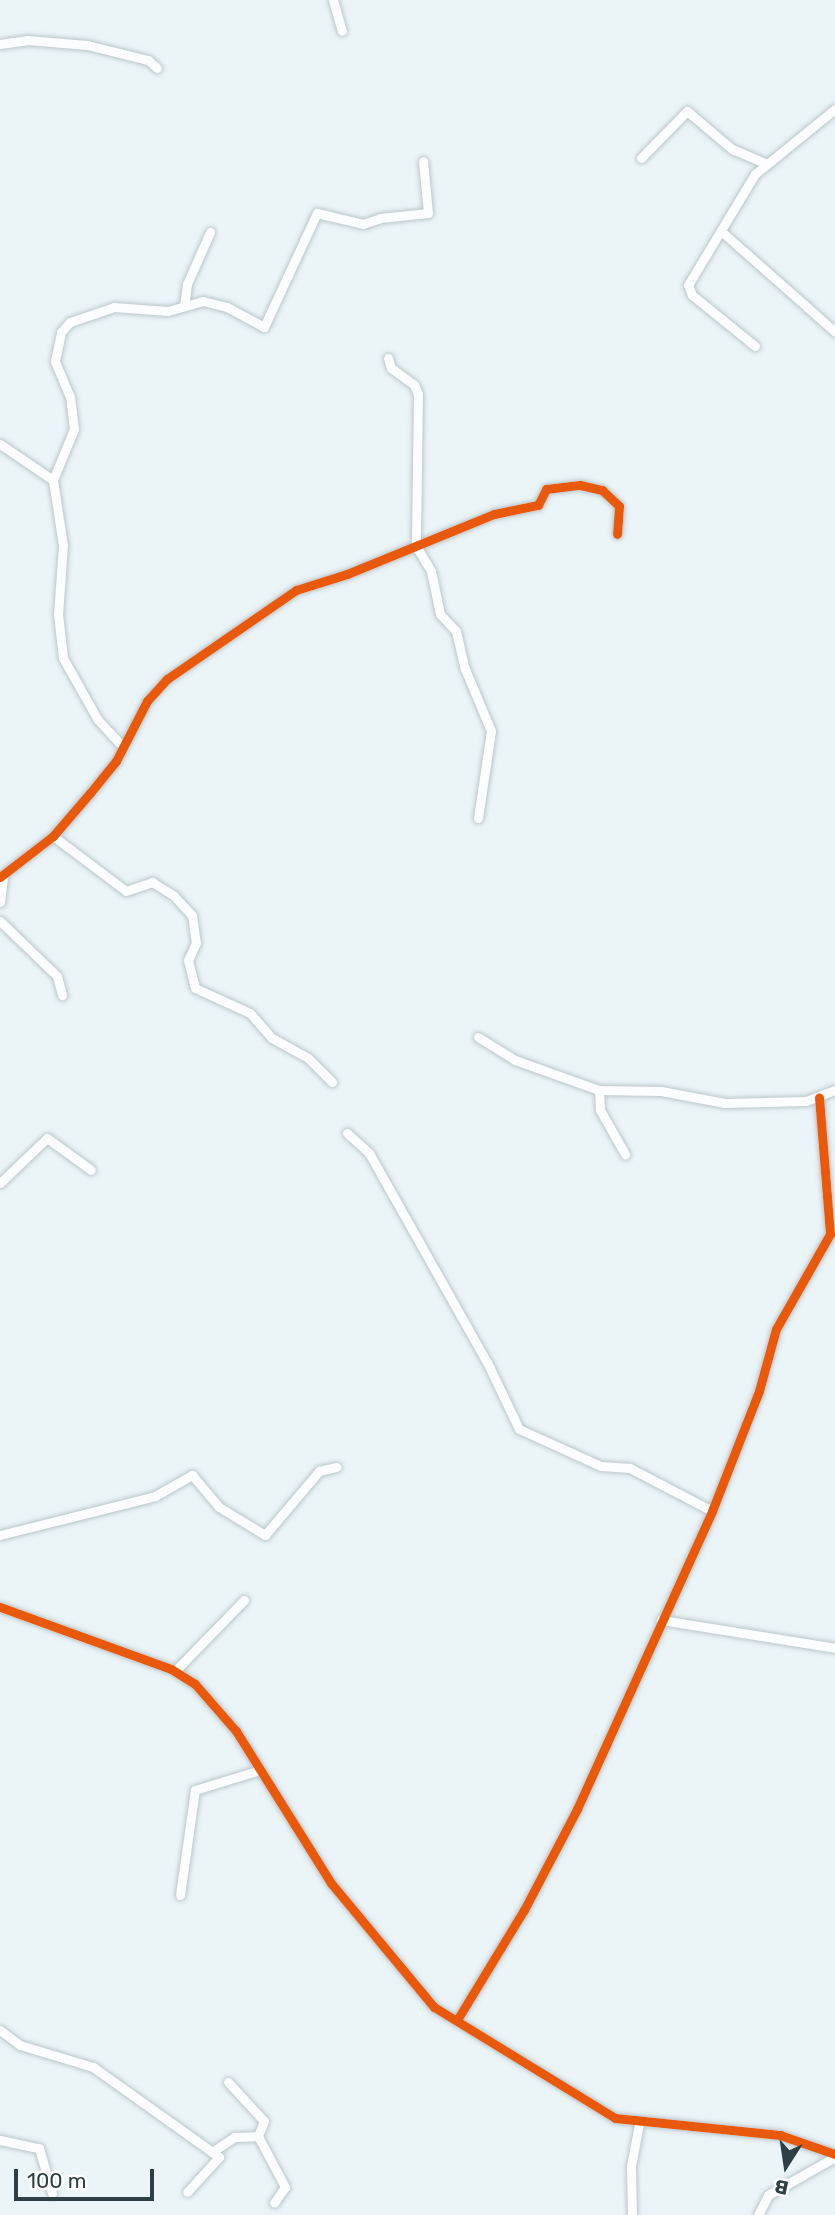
<!DOCTYPE html>
<html>
<head>
<meta charset="utf-8">
<style>
  body { margin:0 }
  #map { position:relative; width:835px; height:2215px; overflow:hidden; background:#ebf4f7; font-family:Rubik,sans-serif }
  div>[style] { position:absolute }
  .roads { filter:drop-shadow(0 0 2px #bbc7cb) drop-shadow(0 0 2px #bbc7cb) }
  .street>* { height:9px; margin:-4.5px; padding:0 4.5px; transform-origin:4.5px; border-radius:4.5px; background:#fcfdfe }
  .cycleway>* { height:9px; margin:-4.5px; padding:0 4.5px; transform-origin:4.5px; border-radius:4.5px; background:#e8590c }
  span { translate:-50% -50%; white-space:nowrap; text-align:center; line-height:1.15; -webkit-text-stroke:7px #fff; paint-order:stroke }
  .north { position:absolute; left:751px; top:2131px; width:70px; height:70px; -webkit-text-stroke:5px #fff; paint-order:stroke; rotate:192deg; font-size:19px; font-weight:700; line-height:28px; text-align:center; color:#2e4045 }
  .north::after { content:''; display:block; margin:auto; width:24px; height:32px; background:#2e4045; clip-path:polygon(50% 0,100% 100%,50% 72%,0 100%) }
  .scale { position:absolute; left:14px; top:2169px; width:140px; height:32px; box-sizing:border-box; border:4px solid #2e4045; border-top:0; padding-left:9px; font-size:21px; line-height:24px; white-space:nowrap; color:#2e4045; -webkit-text-stroke:5px #fff; paint-order:stroke }
</style>
</head>
<body>
<div id="map">
  <div class="roads">
    <div class="street">
      <i style="left:333px;top:0;width:32px;rotate:74deg"></i>
      <i style="left:0;top:44px;width:27px;rotate:-8deg"></i>
      <i style="left:27px;top:40px;width:60px;rotate:4.8deg"></i>
      <i style="left:87px;top:45px;width:63px;rotate:13.8deg"></i>
      <i style="left:148px;top:60px;width:12px;rotate:42deg"></i>
      <i style="left:641px;top:158px;width:66px;rotate:-45.6deg"></i>
      <i style="left:687px;top:111px;width:59px;rotate:40.2deg"></i>
      <i style="left:732px;top:149px;width:36px;rotate:23deg"></i>
      <i style="left:721px;top:231px;width:152px;rotate:41.5deg"></i>
      <i style="left:184px;top:306px;width:22px;rotate:-82deg"></i>
      <i style="left:187px;top:284px;width:57px;rotate:-66.1deg"></i>
      <i style="left:755px;top:346px;width:81px;rotate:-141deg"></i>
      <i style="left:692px;top:295px;width:11px;rotate:-112deg"></i>
      <i style="left:688px;top:285px;width:130px;rotate:-58.9deg"></i>
      <i style="left:755px;top:174px;width:103px;rotate:-39.1deg"></i>
      <i style="left:388px;top:358px;width:10px;rotate:73deg"></i>
      <i style="left:391px;top:368px;width:29px;rotate:36deg"></i>
      <i style="left:414px;top:385px;width:10px;rotate:66deg"></i>
      <i style="left:418px;top:394px;width:152px;rotate:90.8deg"></i>
      <i style="left:416px;top:546px;width:29px;rotate:59deg"></i>
      <i style="left:431px;top:571px;width:44px;rotate:78.2deg"></i>
      <i style="left:440px;top:614px;width:23px;rotate:47deg"></i>
      <i style="left:456px;top:631px;width:39px;rotate:77deg"></i>
      <i style="left:465px;top:669px;width:67px;rotate:67.2deg"></i>
      <i style="left:491px;top:731px;width:88px;rotate:98.5deg"></i>
      <i style="left:0;top:444px;width:64px;rotate:34.2deg"></i>
      <i style="left:53px;top:480px;width:66px;rotate:81.3deg"></i>
      <i style="left:63px;top:545px;width:69px;rotate:94.1deg"></i>
      <i style="left:58px;top:614px;width:44px;rotate:83.5deg"></i>
      <i style="left:63px;top:658px;width:71px;rotate:60.6deg"></i>
      <i style="left:98px;top:720px;width:35px;rotate:47deg"></i>
      <i style="left:53px;top:480px;width:55px;rotate:-67.6deg"></i>
      <i style="left:74px;top:429px;width:32px;rotate:-97deg"></i>
      <i style="left:70px;top:397px;width:39px;rotate:-113deg"></i>
      <i style="left:55px;top:361px;width:30px;rotate:-78deg"></i>
      <i style="left:61px;top:332px;width:13px;rotate:-48deg"></i>
      <i style="left:70px;top:322px;width:46px;rotate:-18.8deg"></i>
      <i style="left:114px;top:307px;width:54px;rotate:4.2deg"></i>
      <i style="left:168px;top:311px;width:36px;rotate:-16deg"></i>
      <i style="left:203px;top:301px;width:25px;rotate:14deg"></i>
      <i style="left:227px;top:307px;width:42px;rotate:28.4deg"></i>
      <i style="left:264px;top:327px;width:126px;rotate:-65.1deg"></i>
      <i style="left:317px;top:213px;width:47px;rotate:13.4deg"></i>
      <i style="left:363px;top:224px;width:18px;rotate:-19deg"></i>
      <i style="left:380px;top:218px;width:48px;rotate:-5.9deg"></i>
      <i style="left:428px;top:213px;width:52px;rotate:-95.5deg"></i>
      <i style="left:53px;top:836px;width:91px;rotate:37deg"></i>
      <i style="left:126px;top:891px;width:28px;rotate:-19deg"></i>
      <i style="left:152px;top:882px;width:26px;rotate:32deg"></i>
      <i style="left:174px;top:896px;width:26px;rotate:47deg"></i>
      <i style="left:192px;top:915px;width:28px;rotate:82deg"></i>
      <i style="left:196px;top:943px;width:19px;rotate:115deg"></i>
      <i style="left:188px;top:960px;width:29px;rotate:76deg"></i>
      <i style="left:195px;top:988px;width:60px;rotate:24.4deg"></i>
      <i style="left:250px;top:1013px;width:33px;rotate:49deg"></i>
      <i style="left:272px;top:1038px;width:41px;rotate:29.1deg"></i>
      <i style="left:308px;top:1058px;width:34px;rotate:45deg"></i>
      <i style="left:0;top:877px;width:67px;rotate:-37.7deg"></i>
      <i style="left:53px;top:836px;width:57px;rotate:-49.3deg"></i>
      <i style="left:90px;top:793px;width:41px;rotate:-50.9deg"></i>
      <i style="left:116px;top:761px;width:68px;rotate:-62.7deg"></i>
      <i style="left:147px;top:701px;width:30px;rotate:-48deg"></i>
      <i style="left:167px;top:679px;width:157px;rotate:-34.6deg"></i>
      <i style="left:296px;top:590px;width:53px;rotate:-17.4deg"></i>
      <i style="left:347px;top:574px;width:159px;rotate:-22.2deg"></i>
      <i style="left:494px;top:514px;width:45px;rotate:-11.6deg"></i>
      <i style="left:538px;top:505px;width:18px;rotate:-63deg"></i>
      <i style="left:546px;top:489px;width:34px;rotate:-7deg"></i>
      <i style="left:580px;top:485px;width:23px;rotate:13deg"></i>
      <i style="left:602px;top:490px;width:23px;rotate:43deg"></i>
      <i style="left:619px;top:506px;width:28px;rotate:94deg"></i>
      <i style="left:0;top:902px;width:25px;rotate:-83deg"></i>
      <i style="left:0;top:921px;width:79px;rotate:44deg"></i>
      <i style="left:57px;top:976px;width:20px;rotate:75deg"></i>
      <i style="left:478px;top:1037px;width:44px;rotate:31.9deg"></i>
      <i style="left:515px;top:1060px;width:89px;rotate:19.7deg"></i>
      <i style="left:599px;top:1090px;width:62px;rotate:0.9deg"></i>
      <i style="left:661px;top:1091px;width:65px;rotate:10.6deg"></i>
      <i style="left:725px;top:1103px;width:81px;rotate:-1.4deg"></i>
      <i style="left:806px;top:1101px;width:31px;rotate:-21deg"></i>
      <i style="left:599px;top:1090px;width:20px;rotate:87deg"></i>
      <i style="left:600px;top:1110px;width:51px;rotate:60.4deg"></i>
      <i style="left:347px;top:1133px;width:30px;rotate:42deg"></i>
      <i style="left:369px;top:1153px;width:240px;rotate:60.6deg"></i>
      <i style="left:487px;top:1362px;width:74px;rotate:64.5deg"></i>
      <i style="left:519px;top:1429px;width:90px;rotate:24.3deg"></i>
      <i style="left:601px;top:1466px;width:29px;rotate:4deg"></i>
      <i style="left:630px;top:1468px;width:93px;rotate:27.7deg"></i>
      <i style="left:0;top:1183px;width:65px;rotate:-43.8deg"></i>
      <i style="left:47px;top:1138px;width:54px;rotate:36deg"></i>
      <i style="left:0;top:1535px;width:160px;rotate:-14.1deg"></i>
      <i style="left:155px;top:1496px;width:43px;rotate:-29.6deg"></i>
      <i style="left:192px;top:1475px;width:42px;rotate:49.8deg"></i>
      <i style="left:219px;top:1507px;width:54px;rotate:31.3deg"></i>
      <i style="left:265px;top:1535px;width:84px;rotate:-49.8deg"></i>
      <i style="left:319px;top:1471px;width:18px;rotate:-13deg"></i>
      <i style="left:0;top:1607px;width:182px;rotate:19.9deg"></i>
      <i style="left:171px;top:1669px;width:28px;rotate:32deg"></i>
      <i style="left:195px;top:1684px;width:62px;rotate:48.9deg"></i>
      <i style="left:236px;top:1731px;width:179px;rotate:58deg"></i>
      <i style="left:331px;top:1883px;width:161px;rotate:50.3deg"></i>
      <i style="left:434px;top:2007px;width:212px;rotate:31.5deg"></i>
      <i style="left:615px;top:2118px;width:166px;rotate:5.9deg"></i>
      <i style="left:780px;top:2135px;width:58px;rotate:19.1deg"></i>
      <i style="left:661px;top:1620px;width:176px;rotate:9.1deg"></i>
      <i style="left:175px;top:1671px;width:99px;rotate:-45.8deg"></i>
      <i style="left:180px;top:1895px;width:106px;rotate:-81.9deg"></i>
      <i style="left:195px;top:1790px;width:68px;rotate:-17.1deg"></i>
      <i style="left:457px;top:2020px;width:129px;rotate:-58.7deg"></i>
      <i style="left:524px;top:1910px;width:114px;rotate:-62.3deg"></i>
      <i style="left:577px;top:1809px;width:327px;rotate:-65.6deg"></i>
      <i style="left:712px;top:1511px;width:129px;rotate:-68.6deg"></i>
      <i style="left:759px;top:1391px;width:64px;rotate:-74.7deg"></i>
      <i style="left:776px;top:1329px;width:109px;rotate:-60.4deg"></i>
      <i style="left:830px;top:1234px;width:137px;rotate:-94.6deg"></i>
      <i style="left:0;top:2030px;width:25px;rotate:37deg"></i>
      <i style="left:20px;top:2045px;width:76px;rotate:16.8deg"></i>
      <i style="left:93px;top:2067px;width:155px;rotate:35.5deg"></i>
      <i style="left:219px;top:2157px;width:47px;rotate:132.4deg"></i>
      <i style="left:228px;top:2082px;width:53px;rotate:47.3deg"></i>
      <i style="left:264px;top:2121px;width:16px;rotate:112deg"></i>
      <i style="left:0;top:2140px;width:40px;rotate:12deg"></i>
      <i style="left:39px;top:2148px;width:47px;rotate:73.9deg"></i>
      <i style="left:212px;top:2152px;width:27px;rotate:-34deg"></i>
      <i style="left:234px;top:2137px;width:24px;rotate:-2deg"></i>
      <i style="left:258px;top:2136px;width:58px;rotate:62.1deg"></i>
      <i style="left:285px;top:2187px;width:19px;rotate:125deg"></i>
      <i style="left:632px;top:2215px;width:49px;rotate:-91.2deg"></i>
      <i style="left:631px;top:2166px;width:43px;rotate:-79.2deg"></i>
      <i style="left:758px;top:2215px;width:22px;rotate:-63deg"></i>
      <i style="left:768px;top:2195px;width:77px;rotate:-29.6deg"></i>
    </div>
  </div>
  <div class="cycleway">
    <i style="left:0;top:877px;width:67px;rotate:-37.7deg"></i>
    <i style="left:53px;top:836px;width:57px;rotate:-49.3deg"></i>
    <i style="left:90px;top:793px;width:41px;rotate:-50.9deg"></i>
    <i style="left:116px;top:761px;width:68px;rotate:-62.7deg"></i>
    <i style="left:147px;top:701px;width:30px;rotate:-48deg"></i>
    <i style="left:167px;top:679px;width:157px;rotate:-34.6deg"></i>
    <i style="left:296px;top:590px;width:53px;rotate:-17.4deg"></i>
    <i style="left:347px;top:574px;width:159px;rotate:-22.2deg"></i>
    <i style="left:494px;top:514px;width:45px;rotate:-11.6deg"></i>
    <i style="left:538px;top:505px;width:18px;rotate:-63deg"></i>
    <i style="left:546px;top:489px;width:34px;rotate:-7deg"></i>
    <i style="left:580px;top:485px;width:23px;rotate:13deg"></i>
    <i style="left:602px;top:490px;width:23px;rotate:43deg"></i>
    <i style="left:619px;top:506px;width:28px;rotate:94deg"></i>
    <i style="left:0;top:1607px;width:182px;rotate:19.9deg"></i>
    <i style="left:171px;top:1669px;width:28px;rotate:32deg"></i>
    <i style="left:195px;top:1684px;width:62px;rotate:48.9deg"></i>
    <i style="left:236px;top:1731px;width:179px;rotate:58deg"></i>
    <i style="left:331px;top:1883px;width:161px;rotate:50.3deg"></i>
    <i style="left:434px;top:2007px;width:212px;rotate:31.5deg"></i>
    <i style="left:615px;top:2118px;width:166px;rotate:5.9deg"></i>
    <i style="left:780px;top:2135px;width:58px;rotate:19.1deg"></i>
    <i style="left:457px;top:2020px;width:129px;rotate:-58.7deg"></i>
    <i style="left:524px;top:1910px;width:114px;rotate:-62.3deg"></i>
    <i style="left:577px;top:1809px;width:327px;rotate:-65.6deg"></i>
    <i style="left:712px;top:1511px;width:129px;rotate:-68.6deg"></i>
    <i style="left:759px;top:1391px;width:64px;rotate:-74.7deg"></i>
    <i style="left:776px;top:1329px;width:109px;rotate:-60.4deg"></i>
    <i style="left:830px;top:1234px;width:137px;rotate:-94.6deg"></i>
  </div>
  <div class="north">B</div>
  <div class="scale">100 m</div>
</div>
</body>
</html>
